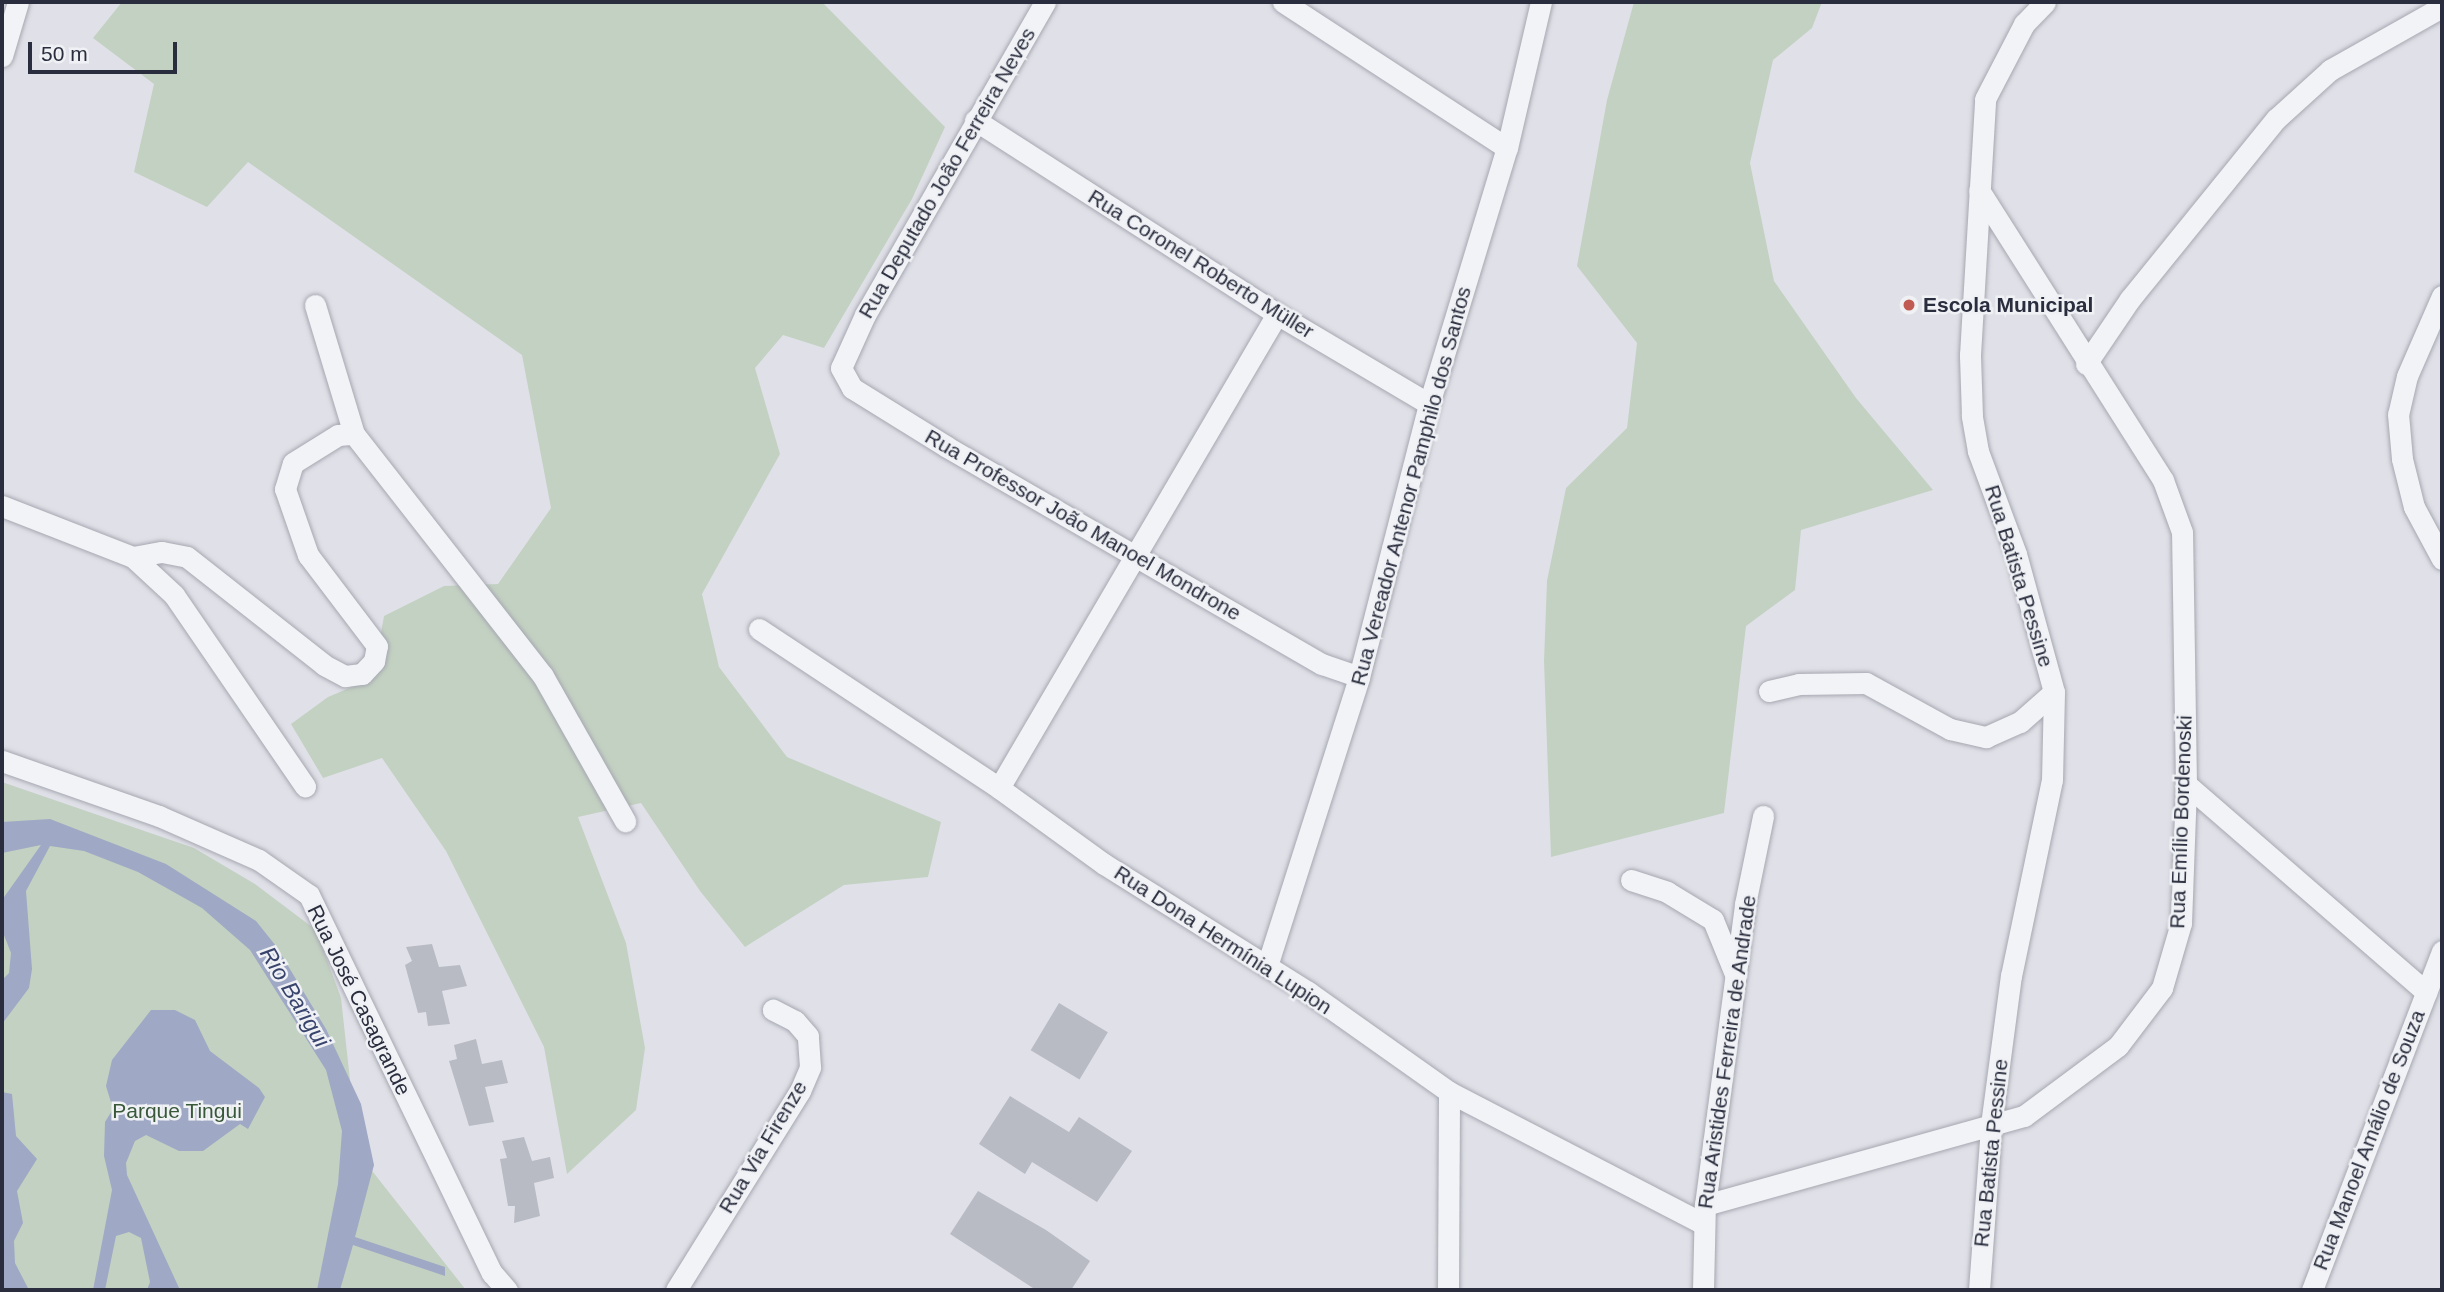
<!DOCTYPE html>
<html>
<head>
<meta charset="utf-8">
<style>
  body { margin:0 }
  #map { position:relative; width:2444px; height:1292px; overflow:hidden; background:#e0e1e8; font-family:Helvetica,sans-serif }
  div>[style] { position:absolute }
  .green>* { inset:0; background:#c3d1c2 }
  .water>* { inset:0; background:#9fa8c4 }
  .building>* { inset:0; background:#b8bac4; transform-origin:0 0 }
  .roads { filter:drop-shadow(0 0 2px #a6a7b1) drop-shadow(0 0 2px #a6a7b1) }
  .minor>* { height:21px; margin:-10.5px; padding:0 10.5px; transform-origin:10.5px; border-radius:10.5px; background:#f2f3f6 }
  .dots>* { width:19px; height:19px; translate:-50% -50%; box-sizing:border-box; border:4px solid #eff1f5; border-radius:50% }
  span { translate:-50% -50%; white-space:nowrap; text-align:center; line-height:1.15; -webkit-text-stroke:5px #eff1f5; paint-order:stroke }
  .street-label { font-size:21px; color:#2a2d3d }
  .poi-label { font-size:21px; color:#2a2d3d; font-weight:700 }
  .left { translate:0 -50%; text-align:left }
  .park-label { font-size:21px; color:#39583a }
  .water-label { font-size:23px; color:#39446d; font-style:italic }
  .frame { position:absolute; inset:0; border:4px solid #2a2d3d; pointer-events:none }
  .scale { position:absolute; left:28px; top:42px; width:149px; height:32px; box-sizing:border-box; border:4px solid #2a2d3d; border-top:0; padding-left:9px; font-size:21px; line-height:24px; white-space:nowrap; color:#2a2d3d; -webkit-text-stroke:5px #eff1f5; paint-order:stroke }
</style>
</head>
<body>
<div id="map">
  <div class="green">
    <i style="clip-path:polygon(122px 2px,822px 2px,945px 127px,912px 199px,824px 348px,783px 335px,755px 368px,780px 454px,702px 594px,719px 667px,787px 757px,941px 822px,928px 877px,844px 885px,745px 947px,700px 891px,641px 803px,578px 817px,626px 943px,645px 1048px,636px 1110px,567px 1174px,544px 1047px,446px 851px,382px 758px,323px 778px,291px 724px,328px 697px,373px 678px,384px 616px,444px 586px,498px 584px,551px 508px,522px 355px,248px 162px,207px 207px,134px 172px,154px 84px,93px 38px)"></i>
    <i style="clip-path:polygon(1634px 2px,1822px 2px,1812px 28px,1773px 60px,1750px 163px,1774px 281px,1856px 398px,1933px 490px,1801px 530px,1795px 590px,1746px 626px,1724px 813px,1551px 857px,1544px 661px,1547px 581px,1566px 488px,1627px 428px,1637px 343px,1577px 266px,1607px 100px)"></i>
    <i style="clip-path:polygon(2px 782px,194px 848px,255px 884px,316px 930px,341px 998px,358px 1153px,466px 1290px,2px 1290px)"></i>
  </div>
  <div class="water">
    <i style="clip-path:polygon(50px 819px,166px 864px,256px 921px,276px 946px,326px 1029px,361px 1104px,374px 1165px,355px 1237px,445px 1267px,445px 1276px,353px 1245px,340px 1290px,317px 1290px,338px 1184px,342px 1131px,326px 1070px,250px 950px,202px 908px,138px 872px,84px 851px,50px 846px,26px 891px,32px 969px,29px 988px,2px 1024px,2px 980px,9px 973px,11px 953px,2px 930px,2px 900px,41px 845px,2px 853px,2px 822px)"></i>
    <i style="clip-path:polygon(151px 1010px,175px 1010px,195px 1020px,210px 1051px,259px 1088px,265px 1097px,248px 1129px,240px 1124px,203px 1151px,179px 1151px,146px 1135px,135px 1141px,126px 1163px,127px 1175px,180px 1290px,147px 1290px,150px 1282px,141px 1238px,129px 1232px,116px 1236px,105px 1290px,93px 1290px,112px 1190px,104px 1156px,105px 1122px,113px 1109px,106px 1086px,112px 1060px)"></i>
    <i style="clip-path:polygon(2px 1092px,12px 1094px,16px 1136px,37px 1159px,17px 1191px,23px 1223px,14px 1241px,15px 1263px,29px 1290px,2px 1290px)"></i>
  </div>
  <div class="building">
    <i style="clip-path:polygon(432px 944px,439px 967px,460px 965px,467px 986px,442px 991px,450px 1024px,428px 1026px,426px 1012px,418px 1013px,405px 965px,412px 961px,406px 947px)"></i>
    <i style="left:1059px;top:1003px;width:57px;height:55px;rotate:31deg"></i>
    <i style="clip-path:polygon(476px 1039px,482px 1064px,502px 1060px,508px 1083px,485px 1087px,494px 1122px,469px 1126px,449px 1061px,457px 1059px,454px 1045px)"></i>
    <i style="clip-path:polygon(1010px 1096px,1069px 1132px,1079px 1117px,1132px 1151px,1097px 1202px,1032px 1162px,1025px 1174px,979px 1144px)"></i>
    <i style="clip-path:polygon(524px 1137px,532px 1161px,550px 1157px,554px 1178px,534px 1183px,540px 1216px,514px 1223px,515px 1206px,508px 1206px,500px 1159px,507px 1158px,502px 1141px)"></i>
    <i style="clip-path:polygon(978px 1191px,1046px 1230px,1090px 1261px,1071px 1290px,1036px 1290px,950px 1234px)"></i>
  </div>
  <div class="roads">
    <div class="minor">
      <i style="left:1045px;top:2px;width:361px;rotate:119.9deg"></i>
      <i style="left:865px;top:315px;width:58px;rotate:114.4deg"></i>
      <i style="left:841px;top:368px;width:23px;rotate:61deg"></i>
      <i style="left:852px;top:388px;width:112px;rotate:31.8deg"></i>
      <i style="left:947px;top:447px;width:433px;rotate:30.1deg"></i>
      <i style="left:1322px;top:664px;width:39px;rotate:19deg"></i>
      <i style="left:1283px;top:2px;width:267px;rotate:33.1deg"></i>
      <i style="left:2px;top:56px;width:56px;rotate:-73.5deg"></i>
      <i style="left:975px;top:120px;width:359px;rotate:32.7deg"></i>
      <i style="left:1277px;top:314px;width:177px;rotate:30.6deg"></i>
      <i style="left:2442px;top:296px;width:87px;rotate:113.6deg"></i>
      <i style="left:2407px;top:376px;width:39px;rotate:103deg"></i>
      <i style="left:2398px;top:414px;width:45px;rotate:84.9deg"></i>
      <i style="left:2402px;top:459px;width:49px;rotate:76deg"></i>
      <i style="left:2414px;top:507px;width:59px;rotate:61.7deg"></i>
      <i style="left:315px;top:305px;width:135px;rotate:73.2deg"></i>
      <i style="left:2086px;top:364px;width:78px;rotate:-55.9deg"></i>
      <i style="left:2130px;top:299px;width:232px;rotate:-51deg"></i>
      <i style="left:2276px;top:119px;width:73px;rotate:-42.2deg"></i>
      <i style="left:2330px;top:70px;width:129px;rotate:-29.4deg"></i>
      <i style="left:2px;top:506px;width:141px;rotate:21.3deg"></i>
      <i style="left:133px;top:557px;width:56px;rotate:42.8deg"></i>
      <i style="left:174px;top:595px;width:232px;rotate:55.6deg"></i>
      <i style="left:133px;top:557px;width:29px;rotate:-10deg"></i>
      <i style="left:162px;top:552px;width:25px;rotate:11deg"></i>
      <i style="left:187px;top:557px;width:174px;rotate:38.2deg"></i>
      <i style="left:324px;top:665px;width:24px;rotate:28deg"></i>
      <i style="left:345px;top:676px;width:17px;rotate:-7deg"></i>
      <i style="left:362px;top:674px;width:18px;rotate:-47deg"></i>
      <i style="left:374px;top:661px;width:15px;rotate:-79deg"></i>
      <i style="left:377px;top:646px;width:114px;rotate:-127.2deg"></i>
      <i style="left:308px;top:555px;width:70px;rotate:-109.2deg"></i>
      <i style="left:285px;top:489px;width:27px;rotate:-73deg"></i>
      <i style="left:293px;top:463px;width:53px;rotate:-31.9deg"></i>
      <i style="left:338px;top:435px;width:16px;rotate:-4deg"></i>
      <i style="left:354px;top:434px;width:307px;rotate:52deg"></i>
      <i style="left:543px;top:676px;width:167px;rotate:60.5deg"></i>
      <i style="left:759px;top:629px;width:288px;rotate:33.5deg"></i>
      <i style="left:999px;top:788px;width:130px;rotate:35.9deg"></i>
      <i style="left:1104px;top:864px;width:241px;rotate:32.1deg"></i>
      <i style="left:1308px;top:992px;width:173px;rotate:35.3deg"></i>
      <i style="left:1449px;top:1092px;width:287px;rotate:27.4deg"></i>
      <i style="left:1769px;top:691px;width:31px;rotate:-13deg"></i>
      <i style="left:1799px;top:684px;width:67px;rotate:-0.9deg"></i>
      <i style="left:1866px;top:683px;width:96px;rotate:28.7deg"></i>
      <i style="left:1950px;top:729px;width:37px;rotate:13deg"></i>
      <i style="left:1986px;top:737px;width:37px;rotate:-24deg"></i>
      <i style="left:2020px;top:722px;width:45px;rotate:-41.4deg"></i>
      <i style="left:2px;top:761px;width:166px;rotate:19.3deg"></i>
      <i style="left:159px;top:816px;width:109px;rotate:23.7deg"></i>
      <i style="left:259px;top:860px;width:61px;rotate:35deg"></i>
      <i style="left:309px;top:895px;width:420px;rotate:64.2deg"></i>
      <i style="left:492px;top:1273px;width:23px;rotate:49deg"></i>
      <i style="left:2186px;top:784px;width:318px;rotate:40.9deg"></i>
      <i style="left:999px;top:788px;width:550px;rotate:-59.61deg"></i>
      <i style="left:1631px;top:880px;width:38px;rotate:18deg"></i>
      <i style="left:1667px;top:892px;width:54px;rotate:31.3deg"></i>
      <i style="left:1713px;top:920px;width:58px;rotate:67.8deg"></i>
      <i style="left:1267px;top:966px;width:303px;rotate:-72.3deg"></i>
      <i style="left:1359px;top:677px;width:282px;rotate:-75.6deg"></i>
      <i style="left:1429px;top:404px;width:268px;rotate:-73.1deg"></i>
      <i style="left:1507px;top:148px;width:150px;rotate:-76.9deg"></i>
      <i style="left:1705px;top:1205px;width:331px;rotate:-15.6deg"></i>
      <i style="left:2024px;top:1116px;width:117px;rotate:-36.7deg"></i>
      <i style="left:2118px;top:1046px;width:73px;rotate:-52.8deg"></i>
      <i style="left:2162px;top:988px;width:68px;rotate:-73.7deg"></i>
      <i style="left:2181px;top:923px;width:139px;rotate:-87.9deg"></i>
      <i style="left:2186px;top:784px;width:252px;rotate:-90.9deg"></i>
      <i style="left:2182px;top:532px;width:55px;rotate:-110.1deg"></i>
      <i style="left:2163px;top:480px;width:343px;rotate:-122.4deg"></i>
      <i style="left:676px;top:1290px;width:234px;rotate:-58.1deg"></i>
      <i style="left:800px;top:1091px;width:26px;rotate:-67deg"></i>
      <i style="left:810px;top:1067px;width:31px;rotate:-94deg"></i>
      <i style="left:808px;top:1036px;width:20px;rotate:-131deg"></i>
      <i style="left:795px;top:1021px;width:25px;rotate:-153deg"></i>
      <i style="left:1448px;top:1290px;width:198px;rotate:-89.7deg"></i>
      <i style="left:1703px;top:1290px;width:85px;rotate:-88.7deg"></i>
      <i style="left:1705px;top:1205px;width:304px;rotate:-82.4deg"></i>
      <i style="left:1745px;top:904px;width:90px;rotate:-78.4deg"></i>
      <i style="left:1979px;top:1290px;width:165px;rotate:-85.8deg"></i>
      <i style="left:1991px;top:1125px;width:150px;rotate:-82.4deg"></i>
      <i style="left:2011px;top:976px;width:200px;rotate:-78.2deg"></i>
      <i style="left:2052px;top:780px;width:88px;rotate:-88.7deg"></i>
      <i style="left:2054px;top:692px;width:143px;rotate:-105.4deg"></i>
      <i style="left:2016px;top:554px;width:110px;rotate:-110.3deg"></i>
      <i style="left:1978px;top:451px;width:36px;rotate:-100deg"></i>
      <i style="left:1972px;top:416px;width:61px;rotate:-91.9deg"></i>
      <i style="left:1970px;top:355px;width:256px;rotate:-86.6deg"></i>
      <i style="left:1985px;top:99px;width:85px;rotate:-62.5deg"></i>
      <i style="left:2024px;top:24px;width:30px;rotate:-46deg"></i>
      <i style="left:2312px;top:1290px;width:363px;rotate:-69deg"></i>
    </div>
  </div>
  <div class="dots">
    <i style="left:1909px;top:305px;background:#c05a52"></i>
  </div>
  <div class="street-label">
    <span style="left:947px;top:173px;rotate:-60deg">Rua Deputado João Ferreira Neves</span>
    <span style="left:1201px;top:264px;rotate:32deg">Rua Coronel Roberto Müller</span>
    <span style="left:1411px;top:486px;rotate:-75deg">Rua Vereador Antenor Pamphilo dos Santos</span>
    <span style="left:1083px;top:525px;rotate:30deg">Rua Professor João Manoel Mondrone</span>
    <span style="left:2019px;top:576px;rotate:73deg">Rua Batista Pessine</span>
    <span style="left:2181px;top:822px;rotate:-88deg">Rua Emílio Bordenoski</span>
    <span style="left:1223px;top:940px;rotate:33deg">Rua Dona Hermínia Lupion</span>
    <span style="left:359px;top:1000px;rotate:64deg">Rua José Casagrande</span>
    <span style="left:1727px;top:1052px;rotate:-82deg">Rua Aristides Ferreira de Andrade</span>
    <span style="left:2369px;top:1140px;rotate:-69deg">Rua Manoel Amálio de Souza</span>
    <span style="left:763px;top:1147px;rotate:-59deg">Rua Via Firenze</span>
    <span style="left:1991px;top:1153px;rotate:-84deg">Rua Batista Pessine</span>
  </div>
  <div class="poi-label">
    <span class="left" style="left:1923px;top:305px">Escola Municipal</span>
  </div>
  <div class="park-label">
    <span style="left:177px;top:1111px">Parque Tingui</span>
  </div>
  <div class="water-label">
    <span style="left:295px;top:997px;rotate:59deg">Rio Barigui</span>
  </div>
  <div class="frame"></div>
  <div class="scale">50 m</div>
</div>
</body>
</html>
